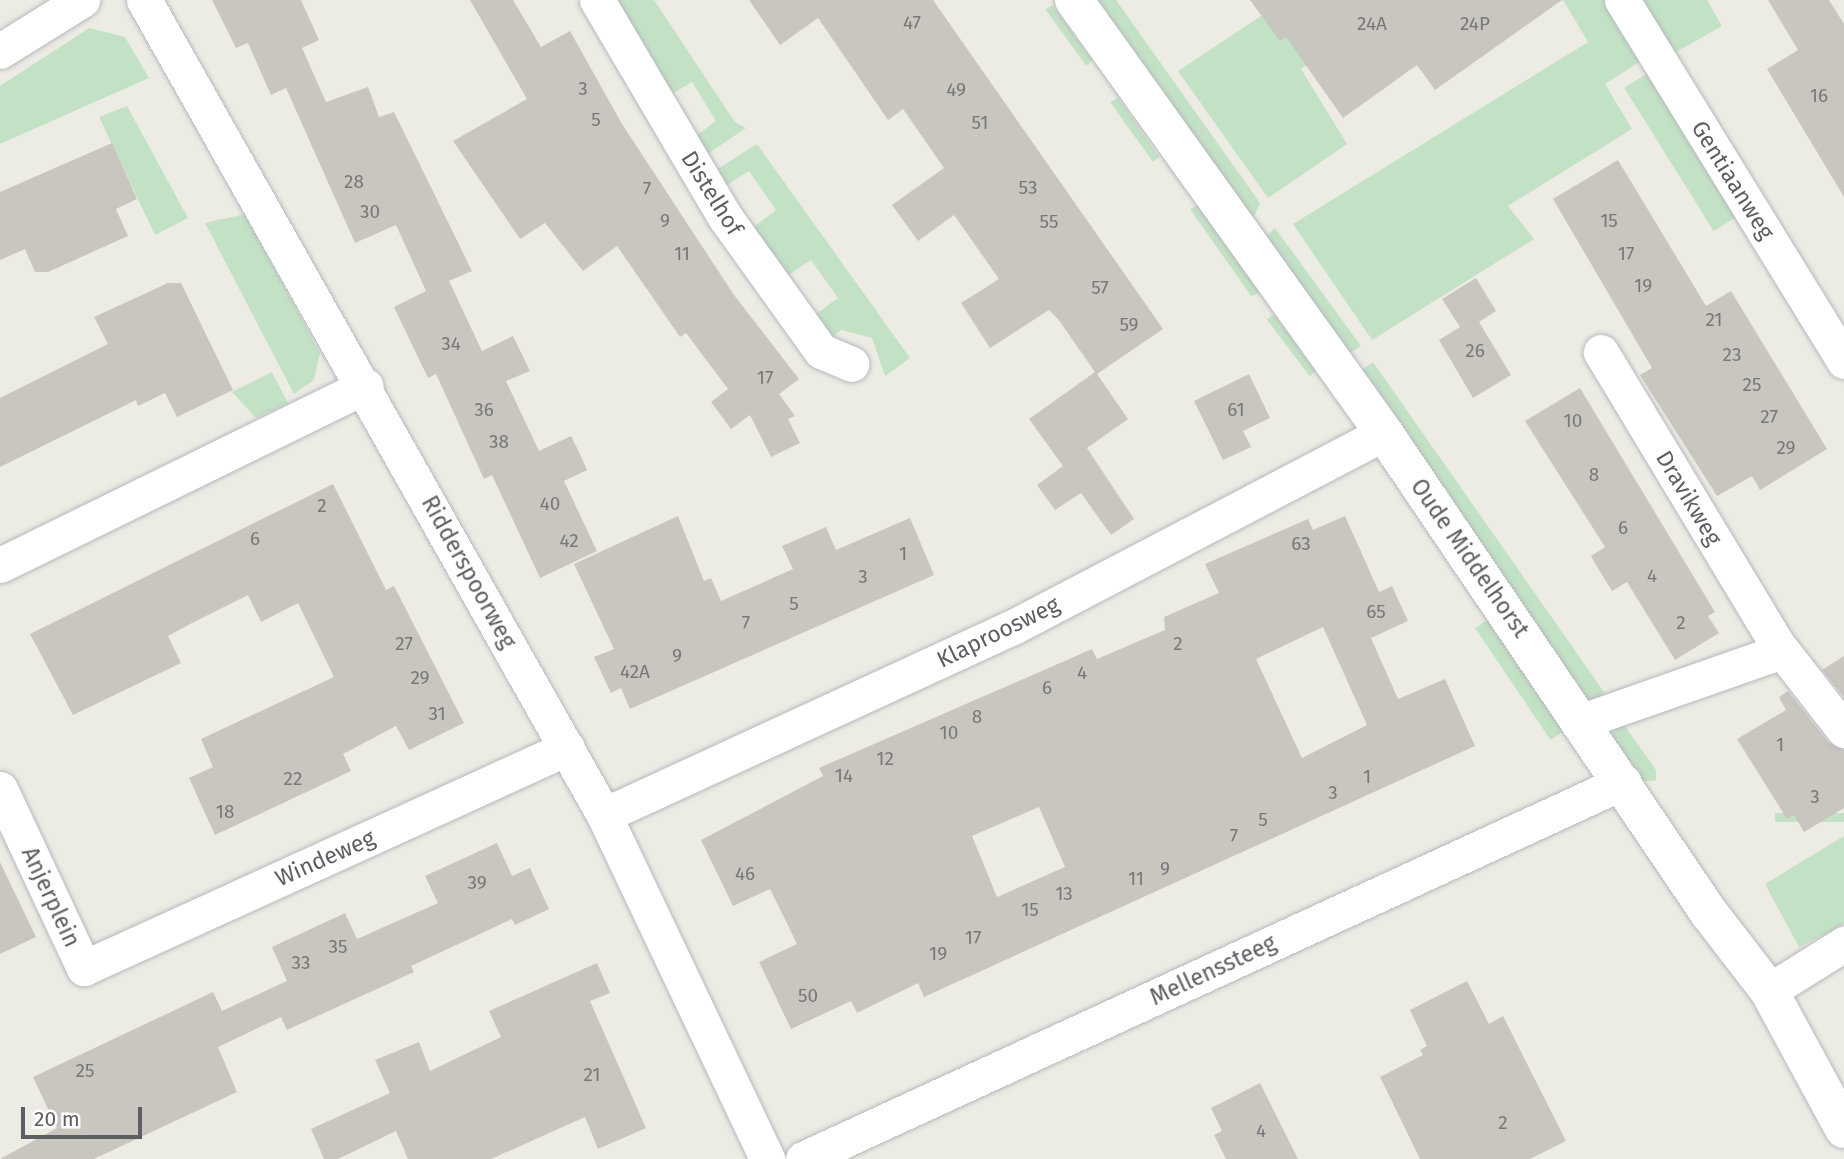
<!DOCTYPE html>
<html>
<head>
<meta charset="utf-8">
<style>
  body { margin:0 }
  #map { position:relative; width:1844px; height:1159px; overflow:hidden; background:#edece4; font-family:"Fira Sans",sans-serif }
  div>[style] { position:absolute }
  .green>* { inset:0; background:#c3e2c5; transform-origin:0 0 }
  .building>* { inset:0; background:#c9c6c0 }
  .roads { filter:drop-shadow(0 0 2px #b6b8bd) drop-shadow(0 0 2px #b6b8bd) }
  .minor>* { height:35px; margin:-17.5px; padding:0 17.5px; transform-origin:17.5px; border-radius:17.5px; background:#fff }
  .tertiary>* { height:38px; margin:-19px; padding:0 19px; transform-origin:19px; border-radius:19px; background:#fff }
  span { translate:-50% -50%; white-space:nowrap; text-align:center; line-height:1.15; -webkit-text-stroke:5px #fff; paint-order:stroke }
  .number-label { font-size:19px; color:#77787a }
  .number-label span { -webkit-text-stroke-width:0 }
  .street-label { font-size:23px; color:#5c5e63 }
  .scale { position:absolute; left:21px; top:1107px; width:121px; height:32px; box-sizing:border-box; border:4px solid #5c5e63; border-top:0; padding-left:9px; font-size:21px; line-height:24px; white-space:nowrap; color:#5c5e63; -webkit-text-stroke:5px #fff; paint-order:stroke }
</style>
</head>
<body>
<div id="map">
  <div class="green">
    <i style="clip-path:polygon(609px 0,654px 0,735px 122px,746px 128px,703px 157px,693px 138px,716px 121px,692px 82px,667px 97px)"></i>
    <i style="clip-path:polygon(1095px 0,1116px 0,1260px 203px,1255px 215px,1247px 218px)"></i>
    <i style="clip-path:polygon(1285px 0,1353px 31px,1301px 69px,1347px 144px,1268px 198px,1178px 71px)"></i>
    <i style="clip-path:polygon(1563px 0,1605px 0,1641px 61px,1605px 84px,1632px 129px,1508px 206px,1534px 239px,1372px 340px,1293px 224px,1588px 42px)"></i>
    <i style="clip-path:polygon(1637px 0,1707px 0,1722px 26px,1671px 55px)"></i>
    <i style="left:1052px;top:5px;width:69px;height:8px;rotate:54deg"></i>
    <i style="clip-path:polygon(89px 28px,125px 37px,149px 78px,0 144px,0 86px)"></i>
    <i style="left:1648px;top:73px;width:169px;height:28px;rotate:58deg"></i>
    <i style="clip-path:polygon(1118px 98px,1159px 157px,1153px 162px,1110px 102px)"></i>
    <i style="clip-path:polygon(127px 106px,188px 218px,155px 235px,99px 117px)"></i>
    <i style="clip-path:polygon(757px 144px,910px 358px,885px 376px,872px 338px,842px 330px,831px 337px,813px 316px,838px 298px,811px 260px,787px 276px,752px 228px,776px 210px,749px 171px,724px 187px,713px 172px)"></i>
    <i style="clip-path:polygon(1198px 205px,1262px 292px,1251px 296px,1190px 209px)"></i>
    <i style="clip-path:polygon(245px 214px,320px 353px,314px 380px,294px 394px,205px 223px)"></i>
    <i style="clip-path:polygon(1275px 228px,1361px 346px,1348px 355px,1265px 237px)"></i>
    <i style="left:1274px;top:314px;width:71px;height:9px;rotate:53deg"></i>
    <i style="left:1373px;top:362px;width:411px;height:18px;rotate:55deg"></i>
    <i style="clip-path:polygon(272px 372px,288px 403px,256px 418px,232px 392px)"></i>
    <i style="left:1490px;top:618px;width:135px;height:18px;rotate:56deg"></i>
    <i style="clip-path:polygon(1622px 722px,1656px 770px,1656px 780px,1640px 782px,1611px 736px)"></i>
    <i style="left:1844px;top:813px;width:9px;height:69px;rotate:90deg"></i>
    <i style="clip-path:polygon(1844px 836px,1844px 924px,1799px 947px,1765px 884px)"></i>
  </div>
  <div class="building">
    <i style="clip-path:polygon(212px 0,301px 0,319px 40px,302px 48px,326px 102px,368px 87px,379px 117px,394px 112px,472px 271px,449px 281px,482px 351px,513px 336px,530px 371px,506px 381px,539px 451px,571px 436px,580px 454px,587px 470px,564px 481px,597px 551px,540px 578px,492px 475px,484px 479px,436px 374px,428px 378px,394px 307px,426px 291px,396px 225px,355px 243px,286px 88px,271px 95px,248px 43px,236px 48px)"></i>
    <i style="clip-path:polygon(470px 0,513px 0,541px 47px,570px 31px,622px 124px,734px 295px,799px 379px,779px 394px,795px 416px,788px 419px,800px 443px,771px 457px,750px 415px,731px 429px,711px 402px,728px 389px,686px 333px,680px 337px,617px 246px,583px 271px,545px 223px,520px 239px,453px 141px,527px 99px)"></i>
    <i style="clip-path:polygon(749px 0,933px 0,1163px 329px,1097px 374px,1128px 419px,1087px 448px,1134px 519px,1111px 535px,1081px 493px,1055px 510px,1037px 485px,1063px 466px,1029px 419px,1095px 372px,1058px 319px,1049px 310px,990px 348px,961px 303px,999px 279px,954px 215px,918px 241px,892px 205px,944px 168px,903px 109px,888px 120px,818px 18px,780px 45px)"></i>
    <i style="clip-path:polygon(1250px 0,1562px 0,1435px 90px,1417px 65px,1343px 118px,1286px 37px,1280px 41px)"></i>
    <i style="clip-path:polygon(1768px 0,1829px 0,1844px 24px,1844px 197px,1767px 69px,1798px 50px)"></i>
    <i style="clip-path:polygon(112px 143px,137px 199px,116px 209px,128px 236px,48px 272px,35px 272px,25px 249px,0 260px,0 192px)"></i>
    <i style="clip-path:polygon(1618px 160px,1706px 306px,1731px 291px,1827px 449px,1760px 490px,1752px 476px,1717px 496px,1640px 375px,1652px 368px,1553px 199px)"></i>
    <i style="clip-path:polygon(1476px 278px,1496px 311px,1479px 322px,1511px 375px,1473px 398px,1439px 340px,1460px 327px,1442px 299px)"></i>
    <i style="clip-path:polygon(168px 283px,181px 283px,233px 390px,177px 417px,165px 393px,138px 406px,136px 400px,0 467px,0 398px,108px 344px,94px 317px)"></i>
    <i style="clip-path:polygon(1249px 374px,1270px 418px,1243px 431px,1251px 447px,1223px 460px,1194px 401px)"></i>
    <i style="clip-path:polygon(1580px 388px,1715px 612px,1708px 616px,1719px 633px,1675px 660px,1627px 582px,1612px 591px,1599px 570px,1591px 556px,1605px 547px,1525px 421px)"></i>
    <i style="clip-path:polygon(333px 484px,386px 590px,394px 586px,464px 723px,409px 750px,396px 726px,343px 754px,351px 771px,215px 835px,189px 778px,213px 767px,201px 739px,334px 677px,298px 603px,261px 622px,248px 595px,192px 623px,168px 636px,181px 663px,73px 715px,30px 634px)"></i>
    <i style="clip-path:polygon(678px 516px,704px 581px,711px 578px,721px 601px,793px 569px,782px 546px,826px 527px,836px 550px,910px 518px,934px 575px,630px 709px,621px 688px,611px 693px,594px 657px,614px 649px,574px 564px)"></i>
    <i style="clip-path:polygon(evenodd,1345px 516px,1379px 592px,1392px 586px,1408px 621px,1371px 638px,1398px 699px,1445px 679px,1475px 746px,924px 997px,918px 983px,857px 1013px,851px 1001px,791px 1029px,759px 962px,797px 944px,770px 889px,733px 906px,701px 840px,823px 776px,819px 768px,1092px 649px,1097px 659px,1165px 630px,1164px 617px,1219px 593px,1205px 564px,1308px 519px,1313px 530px,1345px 516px,1323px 627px,1367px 725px,1302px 758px,1256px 659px,1323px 627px,1345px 516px,1039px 807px,1065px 867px,997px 897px,972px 836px,1039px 807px)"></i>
    <i style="clip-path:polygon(1844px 656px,1844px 697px,1822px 670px)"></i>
    <i style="clip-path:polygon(1788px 691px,1828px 742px,1844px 750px,1844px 808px,1804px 832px,1794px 815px,1787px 819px,1737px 739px,1786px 710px,1779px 697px)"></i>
    <i style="clip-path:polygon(497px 843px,512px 876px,530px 868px,549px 909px,515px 925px,512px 919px,411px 966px,414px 972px,287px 1030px,281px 1017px,218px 1047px,237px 1092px,94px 1159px,0 1159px,57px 1128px,33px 1077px,213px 992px,222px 1011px,287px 981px,272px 947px,345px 913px,357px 939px,438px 903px,425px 876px)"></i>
    <i style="clip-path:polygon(0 862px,36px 937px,0 954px)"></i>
    <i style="clip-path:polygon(597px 963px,610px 993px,590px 1001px,646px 1128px,598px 1149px,585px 1117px,491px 1159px,408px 1159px,396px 1131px,338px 1159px,324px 1159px,311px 1129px,390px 1093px,375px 1060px,419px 1042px,430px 1071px,501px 1037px,489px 1011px)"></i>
    <i style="clip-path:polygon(1467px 981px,1489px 1024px,1503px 1016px,1566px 1141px,1530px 1159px,1420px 1159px,1380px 1077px,1423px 1055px,1420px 1050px,1427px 1046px,1410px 1010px)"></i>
    <i style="clip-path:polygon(1260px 1083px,1298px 1159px,1226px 1159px,1214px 1135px,1222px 1131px,1211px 1108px)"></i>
  </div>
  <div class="roads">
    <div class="minor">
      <i style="left:144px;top:0;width:936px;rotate:60.56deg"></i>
      <i style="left:604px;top:815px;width:381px;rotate:64.6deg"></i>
      <i style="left:597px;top:0;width:252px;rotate:59.5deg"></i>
      <i style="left:725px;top:217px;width:165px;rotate:54.4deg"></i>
      <i style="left:821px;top:351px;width:33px;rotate:23deg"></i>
      <i style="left:1622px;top:0;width:424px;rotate:58.4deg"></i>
      <i style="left:0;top:51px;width:97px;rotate:-31.9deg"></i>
      <i style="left:0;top:565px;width:407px;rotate:-26.1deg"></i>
      <i style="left:1777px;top:644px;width:109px;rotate:52.1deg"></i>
      <i style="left:1582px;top:721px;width:197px;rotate:-19.3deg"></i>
      <i style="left:1768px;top:656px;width:15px;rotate:-53deg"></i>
      <i style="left:1777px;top:644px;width:341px;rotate:-121.1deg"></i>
      <i style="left:0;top:789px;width:198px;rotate:64.9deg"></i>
      <i style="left:84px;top:968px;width:531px;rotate:-24.49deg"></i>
      <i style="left:604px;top:815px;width:450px;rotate:-24.7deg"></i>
      <i style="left:1013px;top:627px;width:419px;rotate:-27.6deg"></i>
      <i style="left:1769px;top:991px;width:89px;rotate:-32.1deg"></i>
      <i style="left:803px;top:1159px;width:903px;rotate:-24.69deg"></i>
    </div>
    <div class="tertiary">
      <i style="left:1074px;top:0;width:533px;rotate:54.4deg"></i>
      <i style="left:1384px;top:433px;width:580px;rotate:55.9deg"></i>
      <i style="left:1709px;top:913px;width:98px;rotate:52.4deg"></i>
      <i style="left:1769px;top:991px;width:157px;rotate:61.5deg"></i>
    </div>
  </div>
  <div class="number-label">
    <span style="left:912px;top:23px">47</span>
    <span style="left:1372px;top:24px">24A</span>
    <span style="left:1475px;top:24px">24P</span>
    <span style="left:583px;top:89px">3</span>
    <span style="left:956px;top:90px">49</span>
    <span style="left:1819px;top:96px">16</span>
    <span style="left:596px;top:120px">5</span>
    <span style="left:980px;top:123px">51</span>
    <span style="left:354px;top:182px">28</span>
    <span style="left:1028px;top:188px">53</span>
    <span style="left:647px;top:189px">7</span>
    <span style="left:370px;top:212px">30</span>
    <span style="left:665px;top:221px">9</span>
    <span style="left:1609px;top:221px">15</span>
    <span style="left:1049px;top:222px">55</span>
    <span style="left:682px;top:254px">11</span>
    <span style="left:1626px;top:254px">17</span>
    <span style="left:1643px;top:286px">19</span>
    <span style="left:1100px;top:288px">57</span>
    <span style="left:1714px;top:320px">21</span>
    <span style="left:1129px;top:325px">59</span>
    <span style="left:451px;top:344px">34</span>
    <span style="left:1475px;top:351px">26</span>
    <span style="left:1732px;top:355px">23</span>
    <span style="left:765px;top:378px">17</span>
    <span style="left:1752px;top:385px">25</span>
    <span style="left:484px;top:410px">36</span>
    <span style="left:1236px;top:410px">61</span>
    <span style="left:1769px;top:417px">27</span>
    <span style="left:1573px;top:421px">10</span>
    <span style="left:499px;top:442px">38</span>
    <span style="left:1786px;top:448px">29</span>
    <span style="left:1594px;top:475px">8</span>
    <span style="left:550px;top:504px">40</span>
    <span style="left:322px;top:506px">2</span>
    <span style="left:1623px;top:528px">6</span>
    <span style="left:255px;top:539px">6</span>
    <span style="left:569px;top:541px">42</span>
    <span style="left:1301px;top:544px">63</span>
    <span style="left:903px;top:554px">1</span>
    <span style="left:1652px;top:576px">4</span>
    <span style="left:863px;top:577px">3</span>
    <span style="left:794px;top:604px">5</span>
    <span style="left:1376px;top:612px">65</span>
    <span style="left:746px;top:623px">7</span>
    <span style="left:1681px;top:623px">2</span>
    <span style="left:404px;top:644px">27</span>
    <span style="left:1178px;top:644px">2</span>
    <span style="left:677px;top:656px">9</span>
    <span style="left:635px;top:672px">42A</span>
    <span style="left:1082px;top:673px">4</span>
    <span style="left:420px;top:678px">29</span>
    <span style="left:1047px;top:688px">6</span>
    <span style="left:437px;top:714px">31</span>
    <span style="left:977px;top:717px">8</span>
    <span style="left:949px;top:733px">10</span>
    <span style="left:1780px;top:745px">1</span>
    <span style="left:885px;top:759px">12</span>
    <span style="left:844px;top:776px">14</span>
    <span style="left:1367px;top:777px">1</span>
    <span style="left:293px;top:779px">22</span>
    <span style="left:1333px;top:793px">3</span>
    <span style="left:1815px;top:797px">3</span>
    <span style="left:225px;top:812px">18</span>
    <span style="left:1263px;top:820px">5</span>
    <span style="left:1234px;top:836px">7</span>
    <span style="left:1165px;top:869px">9</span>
    <span style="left:745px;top:874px">46</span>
    <span style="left:1136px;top:879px">11</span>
    <span style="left:477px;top:883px">39</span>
    <span style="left:1064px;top:894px">13</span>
    <span style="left:1030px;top:910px">15</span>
    <span style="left:973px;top:938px">17</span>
    <span style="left:338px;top:947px">35</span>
    <span style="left:938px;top:954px">19</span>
    <span style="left:301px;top:963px">33</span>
    <span style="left:808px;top:996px">50</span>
    <span style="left:85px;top:1071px">25</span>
    <span style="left:592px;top:1075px">21</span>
    <span style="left:1503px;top:1123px">2</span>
    <span style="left:1261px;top:1131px">4</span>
  </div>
  <div class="street-label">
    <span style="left:1733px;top:180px;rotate:58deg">Gentiaanweg</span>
    <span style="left:712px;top:193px;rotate:58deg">Distelhof</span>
    <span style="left:1689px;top:498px;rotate:59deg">Dravikweg</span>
    <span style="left:1470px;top:558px;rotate:55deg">Oude Middelhorst</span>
    <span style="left:469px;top:572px;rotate:61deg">Ridderspoorweg</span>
    <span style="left:998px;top:632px;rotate:-26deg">Klaproosweg</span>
    <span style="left:325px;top:858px;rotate:-24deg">Windeweg</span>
    <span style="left:51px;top:897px;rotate:65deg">Anjerplein</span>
    <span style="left:1213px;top:970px;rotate:-25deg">Mellenssteeg</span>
  </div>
  <div class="scale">20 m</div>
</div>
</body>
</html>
